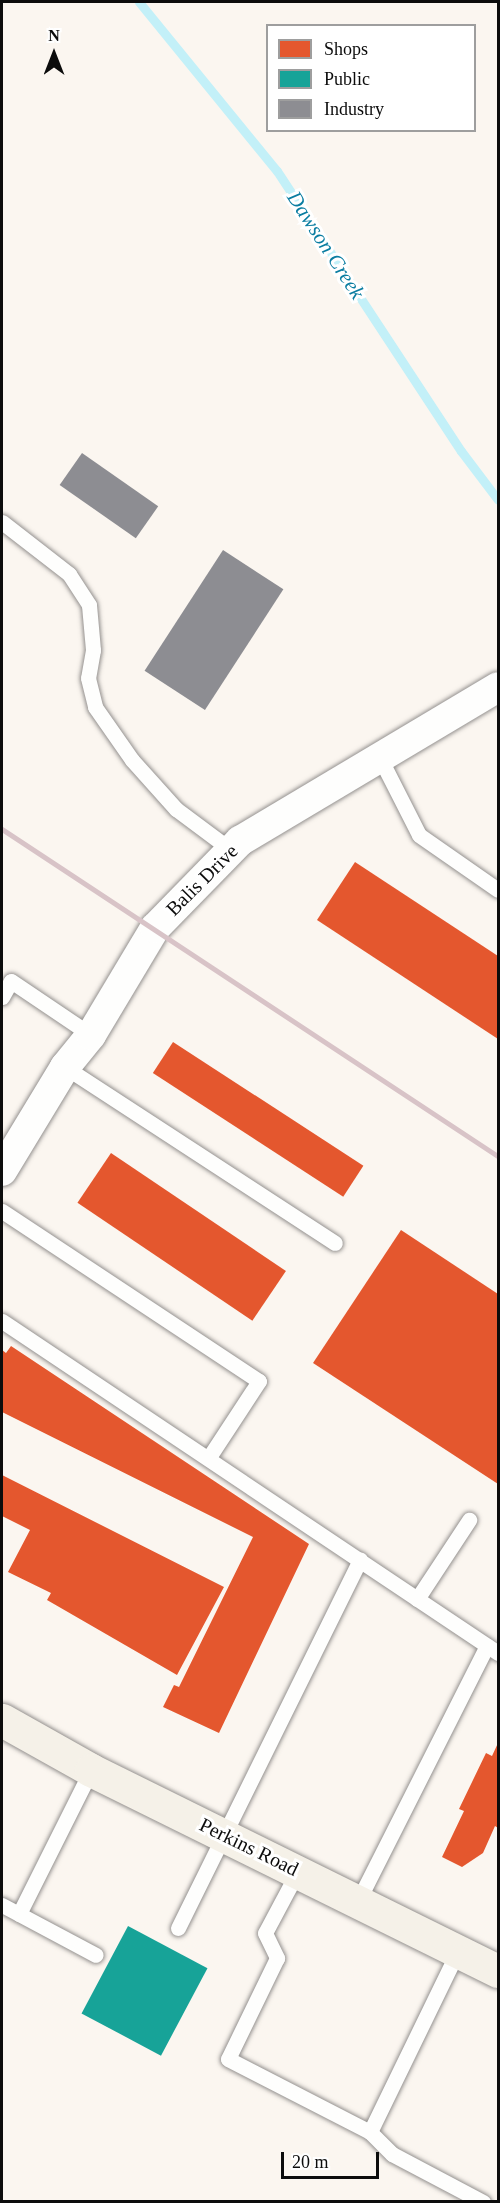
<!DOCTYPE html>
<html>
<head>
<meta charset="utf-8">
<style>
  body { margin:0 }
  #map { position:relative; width:500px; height:2203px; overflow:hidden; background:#fbf6f0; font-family:Georgia,serif }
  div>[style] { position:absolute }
  .shops>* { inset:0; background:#e4572e; transform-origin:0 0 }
  .public>* { inset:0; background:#17a398; transform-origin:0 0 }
  .industry>* { inset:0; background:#8d8d92; transform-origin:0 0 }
  .stream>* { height:9px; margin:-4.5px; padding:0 4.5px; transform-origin:4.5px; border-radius:4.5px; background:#c3f0f8 }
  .roads { filter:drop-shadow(0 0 2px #94918f) drop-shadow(0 0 2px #94918f) }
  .lane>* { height:15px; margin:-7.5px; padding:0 7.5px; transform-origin:7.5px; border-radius:7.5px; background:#fefefd }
  .street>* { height:30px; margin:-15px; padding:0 15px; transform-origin:15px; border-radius:15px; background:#fefefd }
  .secondary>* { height:33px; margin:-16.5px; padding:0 16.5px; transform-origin:16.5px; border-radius:16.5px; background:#f5f1e8 }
  .rail>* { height:4.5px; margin:-2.25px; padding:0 2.25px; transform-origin:2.25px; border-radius:2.25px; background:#d8c3c7 }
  span { translate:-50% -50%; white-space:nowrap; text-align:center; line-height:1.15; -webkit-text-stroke:6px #fff; paint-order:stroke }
  .street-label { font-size:20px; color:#0c0c0c }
  .water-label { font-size:21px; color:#0a7da1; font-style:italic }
  .frame { position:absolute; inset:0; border:3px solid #0c0c0c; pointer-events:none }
  .legend { position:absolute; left:266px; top:24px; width:210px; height:108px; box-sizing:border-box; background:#fff; border:2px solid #9e9e9e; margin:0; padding:8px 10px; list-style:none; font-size:18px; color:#0c0c0c }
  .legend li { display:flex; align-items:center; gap:12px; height:30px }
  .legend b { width:30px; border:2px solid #9e9e9e }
  .north { position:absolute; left:24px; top:24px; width:60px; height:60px; -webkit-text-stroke:4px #fff; paint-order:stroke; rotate:0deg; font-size:16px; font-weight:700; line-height:24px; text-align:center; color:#0c0c0c }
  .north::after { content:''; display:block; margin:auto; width:21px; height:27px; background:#0c0c0c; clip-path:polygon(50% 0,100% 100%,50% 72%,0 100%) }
  .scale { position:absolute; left:281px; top:2152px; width:98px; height:27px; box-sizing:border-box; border:3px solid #0c0c0c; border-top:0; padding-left:8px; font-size:18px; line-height:21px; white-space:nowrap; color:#0c0c0c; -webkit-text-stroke:4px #fff; paint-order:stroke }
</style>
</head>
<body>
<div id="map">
  <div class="shops">
    <i style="clip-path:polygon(355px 862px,498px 956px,498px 1039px,317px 920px)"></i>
    <i style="left:173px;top:1042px;width:227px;height:37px;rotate:33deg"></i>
    <i style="left:111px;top:1153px;width:211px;height:60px;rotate:34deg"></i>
    <i style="clip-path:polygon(401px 1230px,498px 1294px,498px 1484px,313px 1363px)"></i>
    <i style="clip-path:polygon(11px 1346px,309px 1544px,219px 1733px,163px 1707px,174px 1685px,179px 1687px,253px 1537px,2px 1412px,2px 1350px,6px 1353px)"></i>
    <i style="clip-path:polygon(2px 1475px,224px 1587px,177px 1675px,47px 1600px,51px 1593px,8px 1572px,30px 1530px,2px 1516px)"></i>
    <i style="clip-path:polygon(498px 1743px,498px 1828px,495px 1826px,483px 1853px,462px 1867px,442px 1857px,464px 1811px,459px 1809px,486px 1753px,492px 1756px)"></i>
  </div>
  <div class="public">
    <i style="left:128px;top:1926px;width:90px;height:99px;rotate:28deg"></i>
  </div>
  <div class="industry">
    <i style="left:82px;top:453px;width:93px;height:39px;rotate:35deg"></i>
    <i style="left:223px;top:550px;width:72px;height:144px;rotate:33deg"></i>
  </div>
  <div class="stream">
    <i style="left:139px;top:2px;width:218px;rotate:50.8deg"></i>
    <i style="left:277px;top:171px;width:335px;rotate:56.7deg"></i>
    <i style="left:461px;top:451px;width:61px;rotate:52.9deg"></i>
  </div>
  <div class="roads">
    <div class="lane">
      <i style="left:2px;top:522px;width:85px;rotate:37.8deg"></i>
      <i style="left:69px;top:574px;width:37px;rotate:57deg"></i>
      <i style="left:89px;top:605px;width:45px;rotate:84.9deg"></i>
      <i style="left:93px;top:650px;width:28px;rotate:100deg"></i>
      <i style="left:88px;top:678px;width:30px;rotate:76deg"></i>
      <i style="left:95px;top:707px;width:65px;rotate:55.1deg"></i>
      <i style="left:132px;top:760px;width:66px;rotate:48.1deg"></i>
      <i style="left:176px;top:809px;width:69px;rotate:36.7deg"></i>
      <i style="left:380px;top:758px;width:86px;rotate:63.1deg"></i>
      <i style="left:419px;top:835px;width:96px;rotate:34.8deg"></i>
      <i style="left:2px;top:997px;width:18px;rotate:-61deg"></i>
      <i style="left:11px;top:981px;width:97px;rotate:34deg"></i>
      <i style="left:65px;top:1067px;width:322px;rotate:33.1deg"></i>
      <i style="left:2px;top:1211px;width:308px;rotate:33.5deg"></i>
      <i style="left:259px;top:1381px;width:91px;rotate:123.3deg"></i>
      <i style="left:2px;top:1321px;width:597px;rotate:33.8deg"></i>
      <i style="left:417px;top:1599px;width:95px;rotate:-56.6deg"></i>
      <i style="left:298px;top:1871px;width:70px;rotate:118deg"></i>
      <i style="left:265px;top:1933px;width:28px;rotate:64deg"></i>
      <i style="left:277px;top:1958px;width:112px;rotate:115.9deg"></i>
      <i style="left:228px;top:2059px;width:160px;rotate:27.2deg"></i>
      <i style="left:370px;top:2132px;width:31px;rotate:45deg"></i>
      <i style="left:392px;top:2154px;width:103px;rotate:27.8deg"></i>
      <i style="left:358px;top:1901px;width:286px;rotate:-63.2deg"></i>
      <i style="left:2px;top:1905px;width:106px;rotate:28deg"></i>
      <i style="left:19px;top:1914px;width:161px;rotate:-63.4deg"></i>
      <i style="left:178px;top:1928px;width:411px;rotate:-63.7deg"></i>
      <i style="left:370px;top:2132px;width:201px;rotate:-64.1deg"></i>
    </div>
    <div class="street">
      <i style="left:2px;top:1171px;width:122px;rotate:-58.8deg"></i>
      <i style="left:65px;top:1067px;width:41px;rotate:-50.9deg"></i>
      <i style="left:91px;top:1035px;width:125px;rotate:-59.1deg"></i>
      <i style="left:155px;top:928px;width:122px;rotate:-45.7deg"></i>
      <i style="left:240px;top:841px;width:300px;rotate:-30.8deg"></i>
    </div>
    <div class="secondary">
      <i style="left:2px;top:1720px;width:102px;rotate:29.3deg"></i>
      <i style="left:91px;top:1770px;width:454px;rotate:26.3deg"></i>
    </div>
  </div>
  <div class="rail">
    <i style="left:2px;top:829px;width:594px;rotate:33.4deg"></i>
  </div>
  <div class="street-label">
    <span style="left:202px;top:880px;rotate:-45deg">Balis Drive</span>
    <span style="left:249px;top:1847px;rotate:26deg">Perkins Road</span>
  </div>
  <div class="water-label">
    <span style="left:326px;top:245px;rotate:57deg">Dawson Creek</span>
  </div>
  <div class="frame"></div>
  <ul class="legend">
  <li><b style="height:16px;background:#e4572e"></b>Shops</li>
  <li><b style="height:16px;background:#17a398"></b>Public</li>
  <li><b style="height:16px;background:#8d8d92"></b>Industry</li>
  </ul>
  <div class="north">N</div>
  <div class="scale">20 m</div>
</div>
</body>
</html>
